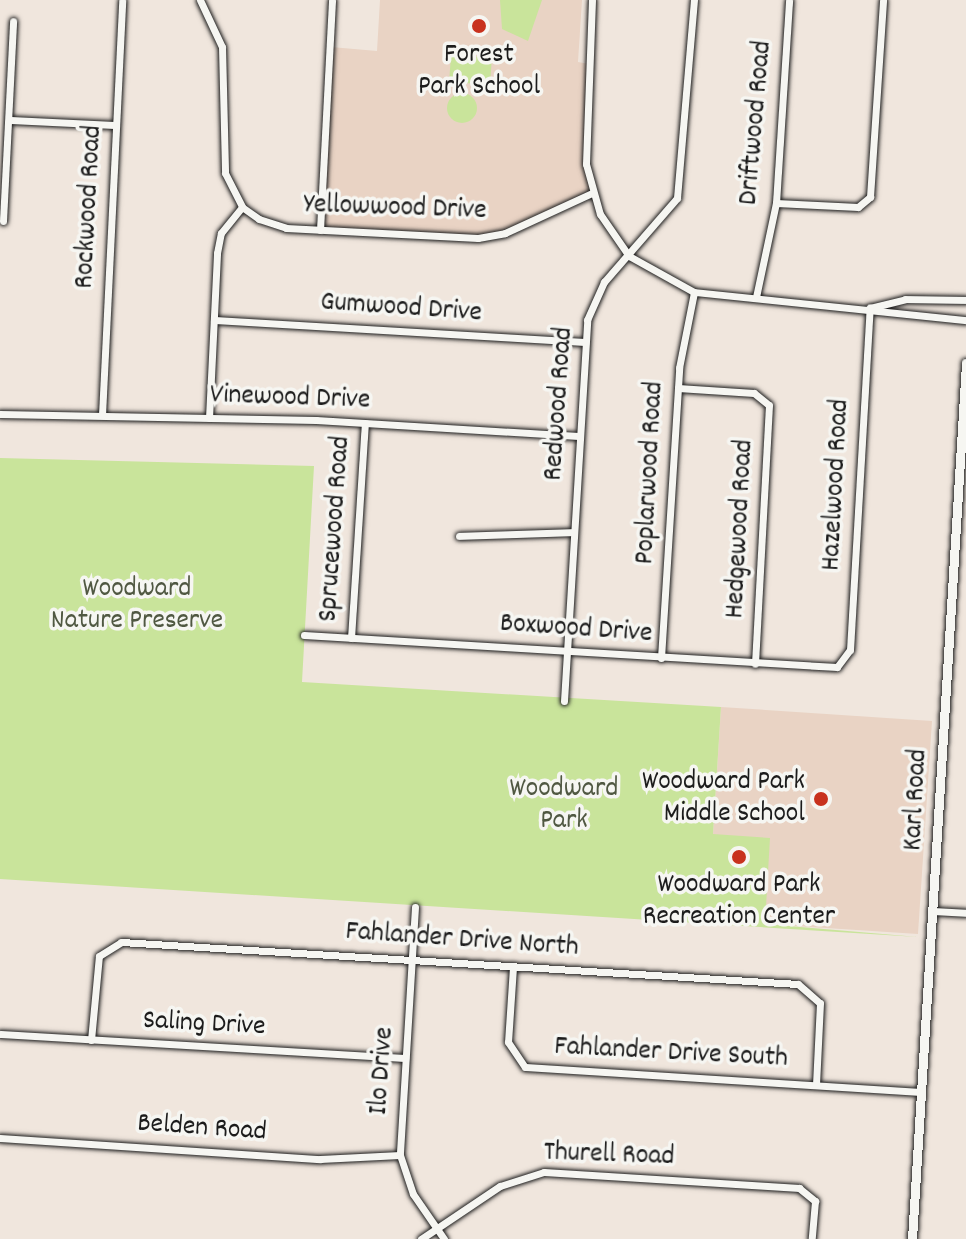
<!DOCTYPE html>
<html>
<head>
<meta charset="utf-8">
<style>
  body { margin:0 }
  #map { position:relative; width:966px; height:1239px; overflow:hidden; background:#f0e6dd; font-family:Dekko,sans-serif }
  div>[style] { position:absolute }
  .built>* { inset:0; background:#e9d3c4 }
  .green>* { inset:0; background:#c9e49b; transform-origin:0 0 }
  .round { border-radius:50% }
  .roads { filter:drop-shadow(0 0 2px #1c1c1c) drop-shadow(0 0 2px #1c1c1c) }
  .minor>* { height:7px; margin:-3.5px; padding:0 3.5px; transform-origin:3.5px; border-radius:3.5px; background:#f6f6f2 }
  .secondary>* { height:9px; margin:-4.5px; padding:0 4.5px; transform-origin:4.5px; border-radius:4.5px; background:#f6f6f2 }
  .dots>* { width:22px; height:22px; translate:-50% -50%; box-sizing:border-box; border:4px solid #f6f6f2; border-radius:50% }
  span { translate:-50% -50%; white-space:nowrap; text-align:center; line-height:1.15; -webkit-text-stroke:7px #f6f6f2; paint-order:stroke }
  .poi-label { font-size:28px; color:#1c1c1c }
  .right { translate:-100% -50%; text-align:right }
  .street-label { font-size:28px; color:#1c1c1c }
  .park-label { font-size:28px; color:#505842 }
</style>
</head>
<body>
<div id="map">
  <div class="built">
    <i style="clip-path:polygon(380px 0,582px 0,578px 62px,589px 64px,584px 145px,592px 192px,494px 238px,320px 231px,331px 47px,377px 51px)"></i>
    <i style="clip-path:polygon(721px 707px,932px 721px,918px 934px,765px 924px,713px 834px)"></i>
  </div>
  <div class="green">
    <i style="clip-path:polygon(500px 0,542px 0,528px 41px,502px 29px)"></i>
    <i style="left:451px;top:55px;width:41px;height:27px;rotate:4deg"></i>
    <i class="round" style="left:447px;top:93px;width:30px;height:30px"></i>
    <i style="clip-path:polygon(0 458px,314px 466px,302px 682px,721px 707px,713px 834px,770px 838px,765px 924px,918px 937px,0 879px)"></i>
  </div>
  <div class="roads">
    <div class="minor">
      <i style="left:200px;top:0;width:52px;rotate:64.9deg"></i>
      <i style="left:222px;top:47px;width:126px;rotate:88.6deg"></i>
      <i style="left:225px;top:173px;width:38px;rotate:63deg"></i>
      <i style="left:242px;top:207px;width:21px;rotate:35deg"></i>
      <i style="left:259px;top:219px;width:28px;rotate:18deg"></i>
      <i style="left:286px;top:228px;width:192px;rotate:3deg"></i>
      <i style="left:478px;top:238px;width:27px;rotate:-10deg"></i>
      <i style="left:505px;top:233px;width:96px;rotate:-24.7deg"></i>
      <i style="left:592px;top:0;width:164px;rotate:92.1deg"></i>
      <i style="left:586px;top:164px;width:52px;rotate:74.4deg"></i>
      <i style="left:600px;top:214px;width:51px;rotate:55.4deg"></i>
      <i style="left:629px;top:256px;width:74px;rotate:29deg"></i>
      <i style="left:694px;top:292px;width:273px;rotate:5.9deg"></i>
      <i style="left:9px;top:120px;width:107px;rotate:2.7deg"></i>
      <i style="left:776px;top:203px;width:82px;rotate:2.8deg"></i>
      <i style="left:858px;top:207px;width:16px;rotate:-40deg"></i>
      <i style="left:870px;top:197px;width:197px;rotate:-86.2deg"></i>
      <i style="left:3px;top:221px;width:200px;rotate:-87.1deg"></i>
      <i style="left:320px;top:230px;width:230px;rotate:-87deg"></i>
      <i style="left:756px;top:297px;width:96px;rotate:-78deg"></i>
      <i style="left:776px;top:203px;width:203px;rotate:-86.3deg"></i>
      <i style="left:870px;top:308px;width:36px;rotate:-14deg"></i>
      <i style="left:905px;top:299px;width:61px;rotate:0.9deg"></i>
      <i style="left:214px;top:320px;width:372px;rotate:3.4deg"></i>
      <i style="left:678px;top:388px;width:76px;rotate:3.8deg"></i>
      <i style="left:754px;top:393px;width:19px;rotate:39deg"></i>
      <i style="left:769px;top:405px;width:259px;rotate:93.1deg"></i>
      <i style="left:0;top:414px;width:316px;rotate:1.1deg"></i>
      <i style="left:316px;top:420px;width:263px;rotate:3.5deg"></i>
      <i style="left:102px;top:415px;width:415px;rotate:-87.2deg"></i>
      <i style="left:209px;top:418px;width:165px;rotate:-87.2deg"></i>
      <i style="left:217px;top:253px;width:20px;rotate:-79deg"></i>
      <i style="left:221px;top:233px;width:33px;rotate:-51deg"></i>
      <i style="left:459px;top:536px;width:114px;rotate:-2deg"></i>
      <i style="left:304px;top:635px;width:534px;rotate:3.44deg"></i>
      <i style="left:837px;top:667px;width:21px;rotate:-53deg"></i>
      <i style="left:850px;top:650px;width:343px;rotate:-86.7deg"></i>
      <i style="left:351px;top:638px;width:215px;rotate:-86.3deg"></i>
      <i style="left:661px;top:658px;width:291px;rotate:-86.4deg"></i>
      <i style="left:679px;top:368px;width:77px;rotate:-78.8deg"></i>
      <i style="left:564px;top:701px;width:382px;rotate:-86.5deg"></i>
      <i style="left:587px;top:320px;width:42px;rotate:-65.9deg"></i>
      <i style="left:604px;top:282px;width:111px;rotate:-49deg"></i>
      <i style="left:677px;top:198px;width:199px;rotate:-85.1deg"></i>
      <i style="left:415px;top:907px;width:248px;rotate:93.5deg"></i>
      <i style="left:400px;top:1155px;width:41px;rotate:71.6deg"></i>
      <i style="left:413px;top:1194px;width:55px;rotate:55.4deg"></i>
      <i style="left:932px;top:911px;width:34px;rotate:3deg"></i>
      <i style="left:513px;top:967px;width:75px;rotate:93.8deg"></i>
      <i style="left:508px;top:1042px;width:30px;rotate:56deg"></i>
      <i style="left:525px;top:1067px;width:397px;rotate:3.6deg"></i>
      <i style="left:0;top:1034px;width:406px;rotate:3.4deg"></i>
      <i style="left:91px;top:1040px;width:84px;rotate:-84.6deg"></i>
      <i style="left:99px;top:956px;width:26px;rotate:-32deg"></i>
      <i style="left:121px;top:942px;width:678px;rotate:3.55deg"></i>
      <i style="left:798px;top:984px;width:29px;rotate:41deg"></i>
      <i style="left:820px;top:1003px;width:82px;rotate:92.8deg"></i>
      <i style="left:0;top:1138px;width:321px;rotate:3.8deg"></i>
      <i style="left:320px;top:1159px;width:80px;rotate:-2.9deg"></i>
      <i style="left:421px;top:1239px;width:95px;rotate:-33.9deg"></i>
      <i style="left:500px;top:1186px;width:46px;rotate:-17.7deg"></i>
      <i style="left:544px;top:1172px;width:256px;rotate:3.6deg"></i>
      <i style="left:799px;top:1188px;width:21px;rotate:39deg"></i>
      <i style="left:815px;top:1201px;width:38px;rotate:95deg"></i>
    </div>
    <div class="secondary">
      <i style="left:912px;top:1239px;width:878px;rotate:-86.47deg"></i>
    </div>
  </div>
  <div class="dots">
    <i style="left:479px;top:26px;background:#c8321e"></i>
    <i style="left:821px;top:799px;background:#c8321e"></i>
    <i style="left:739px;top:857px;background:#c8321e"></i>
  </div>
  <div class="poi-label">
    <span style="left:479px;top:72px">Forest<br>Park School</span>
    <span class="right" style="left:805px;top:799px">Woodward Park<br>Middle School</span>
    <span style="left:739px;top:902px">Woodward Park<br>Recreation Center</span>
  </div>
  <div class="street-label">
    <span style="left:757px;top:123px;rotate:-85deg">Driftwood Road</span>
    <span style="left:90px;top:207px;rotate:-87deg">Rockwood Road</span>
    <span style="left:395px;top:209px;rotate:2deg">Yellowwood Drive</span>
    <span style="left:401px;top:309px;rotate:4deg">Gumwood Drive</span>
    <span style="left:290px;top:399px;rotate:2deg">Vinewood Drive</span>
    <span style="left:560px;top:404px;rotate:-86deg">Redwood Road</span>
    <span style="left:651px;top:473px;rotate:-87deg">Poplarwood Road</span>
    <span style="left:837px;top:485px;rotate:-87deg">Hazelwood Road</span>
    <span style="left:336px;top:529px;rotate:-86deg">Sprucewood Road</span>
    <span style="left:741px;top:529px;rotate:-87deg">Hedgewood Road</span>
    <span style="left:576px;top:630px;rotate:4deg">Boxwood Drive</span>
    <span style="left:917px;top:800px;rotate:-87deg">Karl Road</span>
    <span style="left:462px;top:941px;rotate:4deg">Fahlander Drive North</span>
    <span style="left:204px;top:1025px;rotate:3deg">Saling Drive</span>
    <span style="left:671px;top:1054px;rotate:3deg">Fahlander Drive South</span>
    <span style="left:383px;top:1071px;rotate:-86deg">Ilo Drive</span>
    <span style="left:202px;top:1129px;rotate:4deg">Belden Road</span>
    <span style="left:609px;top:1156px;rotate:2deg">Thurell Road</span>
  </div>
  <div class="park-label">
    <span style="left:137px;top:606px">Woodward<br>Nature Preserve</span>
    <span style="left:564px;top:806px">Woodward<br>Park</span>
  </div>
</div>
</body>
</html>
